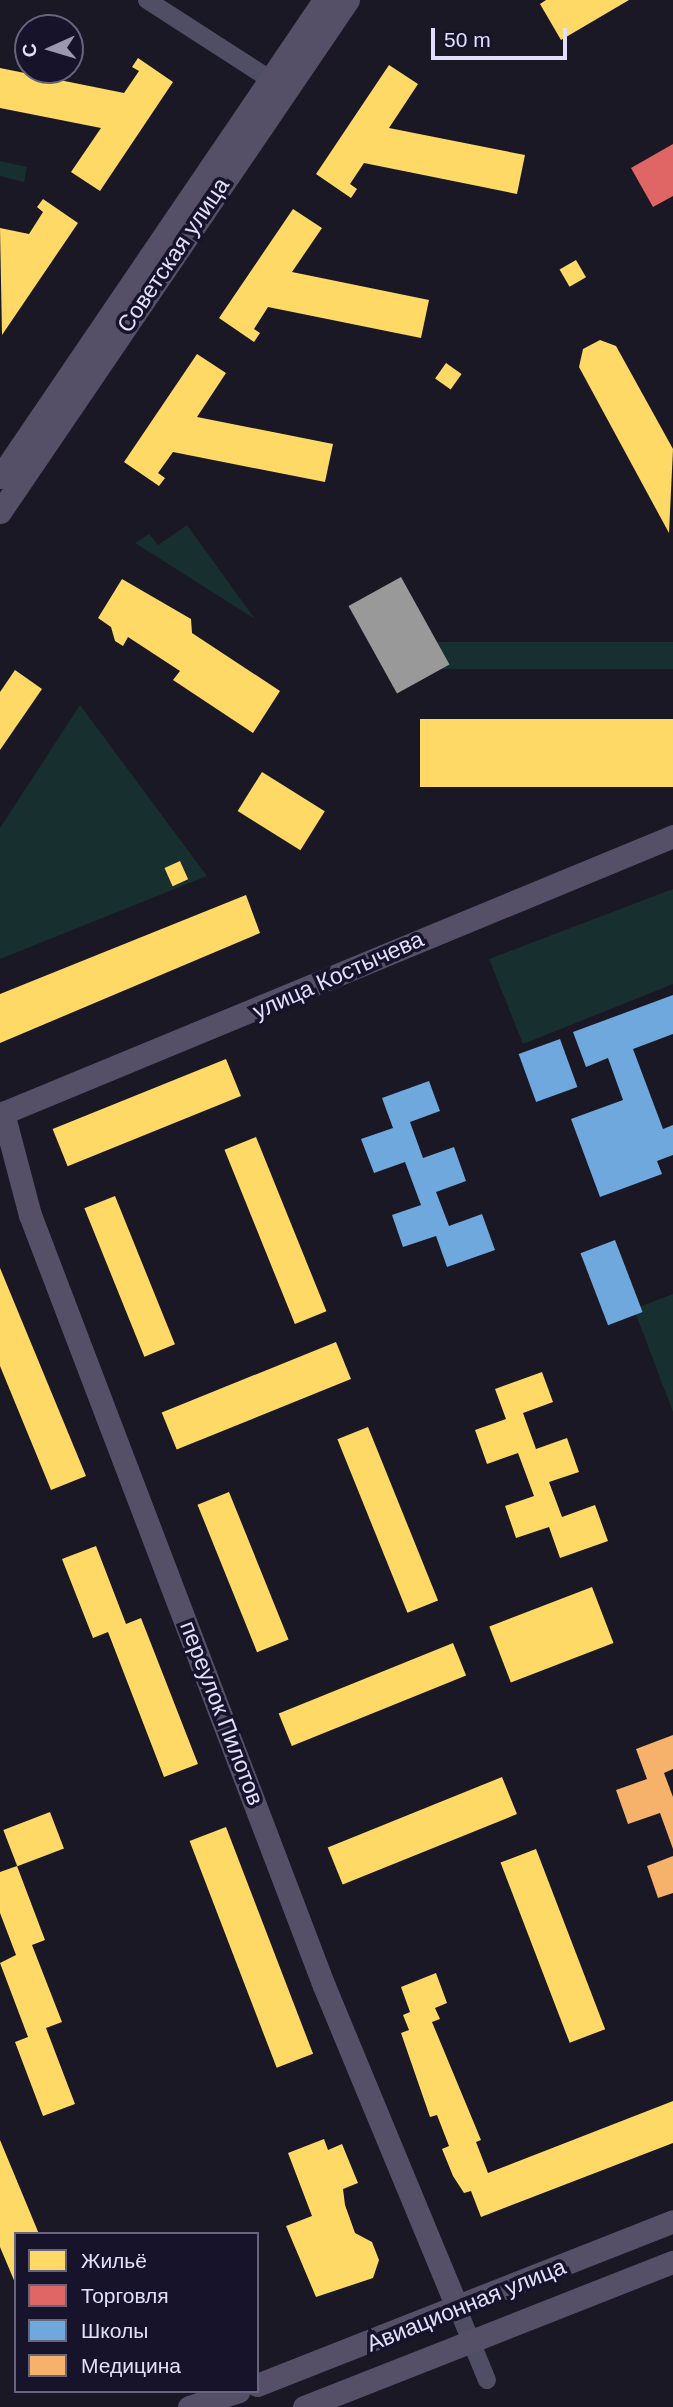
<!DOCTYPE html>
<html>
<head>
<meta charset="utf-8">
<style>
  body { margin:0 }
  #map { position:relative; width:673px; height:2407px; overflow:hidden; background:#1a1825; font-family:Helvetica,sans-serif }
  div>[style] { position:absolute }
  .green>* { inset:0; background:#172f2f; transform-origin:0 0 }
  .homes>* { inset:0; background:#ffd966; transform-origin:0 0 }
  .shops>* { inset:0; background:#e06666 }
  .schools>* { inset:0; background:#6fa8dc; transform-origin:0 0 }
  .health>* { inset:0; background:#f6b26b }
  .industry>* { inset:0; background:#999; transform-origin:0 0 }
  .minor>* { height:18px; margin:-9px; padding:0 9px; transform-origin:9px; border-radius:9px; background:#4f4e65 }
  .major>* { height:23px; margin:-11.5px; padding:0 11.5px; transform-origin:11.5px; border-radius:11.5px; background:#564f68 }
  span { translate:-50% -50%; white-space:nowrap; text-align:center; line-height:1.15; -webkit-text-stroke:7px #16132a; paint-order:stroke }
  .street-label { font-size:23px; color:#e1dffc }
  .legend { position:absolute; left:14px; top:2232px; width:245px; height:161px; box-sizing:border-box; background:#16132a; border:2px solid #67657e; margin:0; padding:9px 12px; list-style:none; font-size:21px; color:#e1dffc }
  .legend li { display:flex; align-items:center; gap:14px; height:35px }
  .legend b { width:35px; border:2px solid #67657e }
  .north { position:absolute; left:14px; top:14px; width:70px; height:70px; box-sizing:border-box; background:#16132a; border:2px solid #67657e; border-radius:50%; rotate:266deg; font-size:19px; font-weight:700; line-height:28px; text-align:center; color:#e1dffc }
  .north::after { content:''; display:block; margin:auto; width:24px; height:32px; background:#9b99b1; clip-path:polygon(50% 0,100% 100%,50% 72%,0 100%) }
  .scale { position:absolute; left:431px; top:28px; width:136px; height:32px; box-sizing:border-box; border:4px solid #e1dffc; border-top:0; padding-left:9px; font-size:21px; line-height:24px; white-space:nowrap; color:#e1dffc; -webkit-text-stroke:5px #16132a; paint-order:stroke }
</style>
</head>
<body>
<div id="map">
  <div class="green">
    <i style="clip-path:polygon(0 161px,27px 167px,24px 182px,0 176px)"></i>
    <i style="clip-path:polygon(187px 525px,255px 619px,135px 543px,149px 534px,158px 545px)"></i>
    <i style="left:673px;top:642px;width:27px;height:274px;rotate:90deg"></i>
    <i style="clip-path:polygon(80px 705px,207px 876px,0 959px,0 828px)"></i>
    <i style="clip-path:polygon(673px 889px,673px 984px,523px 1044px,489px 959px)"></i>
    <i style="clip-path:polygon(673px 1294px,673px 1412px,634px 1309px)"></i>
  </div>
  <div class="homes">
    <i style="clip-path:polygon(546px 0,629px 0,561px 40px,540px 4px)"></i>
    <i style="clip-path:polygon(138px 58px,173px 82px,100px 191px,71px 172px,101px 128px,0 108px,0 68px,124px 93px,139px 71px,132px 67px)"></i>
    <i style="clip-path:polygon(389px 65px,418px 84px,389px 128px,525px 155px,517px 194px,364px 163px,350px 184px,357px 189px,351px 198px,316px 174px)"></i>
    <i style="clip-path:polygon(43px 199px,78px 223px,2px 335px,0 228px,29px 234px,43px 212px,37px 207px)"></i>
    <i style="clip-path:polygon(293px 209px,322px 228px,292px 272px,429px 300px,421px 338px,268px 307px,254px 329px,260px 333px,254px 342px,219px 318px)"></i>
    <i style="left:576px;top:260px;width:20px;height:19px;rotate:60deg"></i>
    <i style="clip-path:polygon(600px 340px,616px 346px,673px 449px,669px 533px,579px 367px,583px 349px)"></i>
    <i style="clip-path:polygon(197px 354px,226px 373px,197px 417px,333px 444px,325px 482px,173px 452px,158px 473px,165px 478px,159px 486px,124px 462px)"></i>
    <i style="left:446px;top:363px;width:19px;height:19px;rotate:35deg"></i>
    <i style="clip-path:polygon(122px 579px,191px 619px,192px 633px,280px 691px,253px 733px,173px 680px,180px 671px,128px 637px,123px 646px,115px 641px,111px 627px,98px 618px)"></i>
    <i style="clip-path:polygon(15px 670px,42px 689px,0 750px,0 692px)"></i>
    <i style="left:673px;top:719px;width:68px;height:253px;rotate:90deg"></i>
    <i style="left:262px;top:772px;width:74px;height:46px;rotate:32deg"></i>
    <i style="left:180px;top:861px;width:20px;height:17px;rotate:66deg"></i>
    <i style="clip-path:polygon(246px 895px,260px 933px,0 1043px,0 994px)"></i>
    <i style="left:226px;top:1059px;width:40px;height:187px;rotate:68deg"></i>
    <i style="left:256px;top:1137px;width:188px;height:34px;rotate:68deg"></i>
    <i style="left:115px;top:1196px;width:160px;height:33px;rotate:68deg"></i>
    <i style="clip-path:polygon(0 1268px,86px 1476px,51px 1490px,0 1366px)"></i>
    <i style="left:336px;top:1342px;width:40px;height:188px;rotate:68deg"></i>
    <i style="clip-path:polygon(542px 1372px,553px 1402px,523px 1413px,536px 1449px,567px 1438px,579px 1472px,549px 1482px,562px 1517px,595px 1505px,608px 1541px,560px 1558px,549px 1527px,516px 1538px,505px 1506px,534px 1496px,518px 1453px,487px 1464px,475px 1430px,506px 1419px,495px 1389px)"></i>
    <i style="left:368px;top:1427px;width:187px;height:33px;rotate:68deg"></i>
    <i style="left:229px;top:1492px;width:159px;height:34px;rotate:68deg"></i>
    <i style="clip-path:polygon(96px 1546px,126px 1624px,141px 1618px,198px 1764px,164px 1777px,108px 1632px,93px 1638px,62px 1559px)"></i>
    <i style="left:592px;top:1587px;width:60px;height:110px;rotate:69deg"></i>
    <i style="left:453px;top:1643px;width:35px;height:188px;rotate:68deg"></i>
    <i style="left:502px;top:1777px;width:40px;height:188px;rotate:68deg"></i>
    <i style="left:50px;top:1812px;width:39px;height:50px;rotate:69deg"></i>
    <i style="left:226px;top:1827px;width:243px;height:39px;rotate:69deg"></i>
    <i style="left:536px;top:1849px;width:193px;height:38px;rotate:69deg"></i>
    <i style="clip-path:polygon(17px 1866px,45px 1940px,32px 1945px,62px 2022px,46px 2028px,75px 2104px,43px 2116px,15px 2042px,28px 2037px,0 1963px,16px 1955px,0 1913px,0 1872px)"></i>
    <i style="clip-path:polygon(436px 1973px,447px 2003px,435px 2008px,440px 2019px,432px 2022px,481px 2140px,476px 2142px,488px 2173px,673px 2101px,673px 2143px,481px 2217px,471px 2191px,464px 2193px,453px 2176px,442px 2149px,449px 2146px,437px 2115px,430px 2117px,401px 2033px,409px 2030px,403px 2015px,410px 2012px,401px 1987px)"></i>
    <i style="clip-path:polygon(324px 2139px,328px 2150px,342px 2144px,358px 2183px,343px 2189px,345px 2205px,355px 2233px,372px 2242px,379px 2260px,373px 2278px,316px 2297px,286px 2226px,312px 2216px,288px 2153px)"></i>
    <i style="clip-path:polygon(0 2140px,39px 2234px,16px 2234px,16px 2285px,0 2247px)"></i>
  </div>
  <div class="shops">
    <i style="clip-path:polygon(673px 144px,673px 196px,653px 207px,631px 168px)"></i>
  </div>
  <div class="schools">
    <i style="clip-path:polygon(673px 995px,673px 1034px,633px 1049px,663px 1129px,673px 1125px,673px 1155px,657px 1161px,662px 1174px,600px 1197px,571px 1119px,623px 1100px,608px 1058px,586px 1067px,573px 1032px)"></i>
    <i style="left:560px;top:1039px;width:51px;height:44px;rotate:70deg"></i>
    <i style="clip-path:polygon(429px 1081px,440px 1111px,410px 1122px,423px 1158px,454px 1147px,466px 1181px,436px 1192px,449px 1226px,482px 1214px,495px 1250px,447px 1267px,436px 1236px,403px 1247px,392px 1215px,421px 1205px,405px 1162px,374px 1173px,361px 1139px,393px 1128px,382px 1098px)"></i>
    <i style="left:615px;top:1240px;width:77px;height:37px;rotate:69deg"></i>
  </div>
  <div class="health">
    <i style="clip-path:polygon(673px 1735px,673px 1769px,664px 1773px,673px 1797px,673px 1849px,660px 1813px,628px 1824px,616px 1790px,647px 1779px,636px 1749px)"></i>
    <i style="clip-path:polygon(673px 1856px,673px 1893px,658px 1898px,647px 1866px)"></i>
  </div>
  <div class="industry">
    <i style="left:401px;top:577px;width:100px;height:60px;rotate:61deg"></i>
  </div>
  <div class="minor">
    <i style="left:147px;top:0;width:157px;rotate:32.8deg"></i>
    <i style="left:457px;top:2307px;width:79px;rotate:67.7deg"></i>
  </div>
  <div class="major">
    <i style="left:0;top:477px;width:577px;rotate:-55.81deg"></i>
    <i style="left:0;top:512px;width:619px;rotate:-55.8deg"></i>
    <i style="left:457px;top:2307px;width:347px;rotate:-112.5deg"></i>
    <i style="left:324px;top:1986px;width:825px;rotate:-110.87deg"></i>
    <i style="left:30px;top:1215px;width:106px;rotate:-104.8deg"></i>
    <i style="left:3px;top:1113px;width:725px;rotate:-22.46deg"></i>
    <i style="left:257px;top:2385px;width:447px;rotate:-21.5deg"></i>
    <i style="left:189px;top:2407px;width:52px;rotate:-17.7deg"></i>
    <i style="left:304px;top:2407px;width:396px;rotate:-21.5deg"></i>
  </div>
  <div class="street-label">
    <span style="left:173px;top:255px;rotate:-56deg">Советская улица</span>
    <span style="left:338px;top:975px;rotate:-24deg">улица Костычева</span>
    <span style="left:222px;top:1713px;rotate:69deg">переулок Пилотов</span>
    <span style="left:466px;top:2305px;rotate:-22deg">Авиационная улица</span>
  </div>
  <ul class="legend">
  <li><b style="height:19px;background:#ffd966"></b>Жильё</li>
  <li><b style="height:19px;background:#e06666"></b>Торговля</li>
  <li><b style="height:19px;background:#6fa8dc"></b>Школы</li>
  <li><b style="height:19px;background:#f6b26b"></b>Медицина</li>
  </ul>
  <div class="north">С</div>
  <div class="scale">50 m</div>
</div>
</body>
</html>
